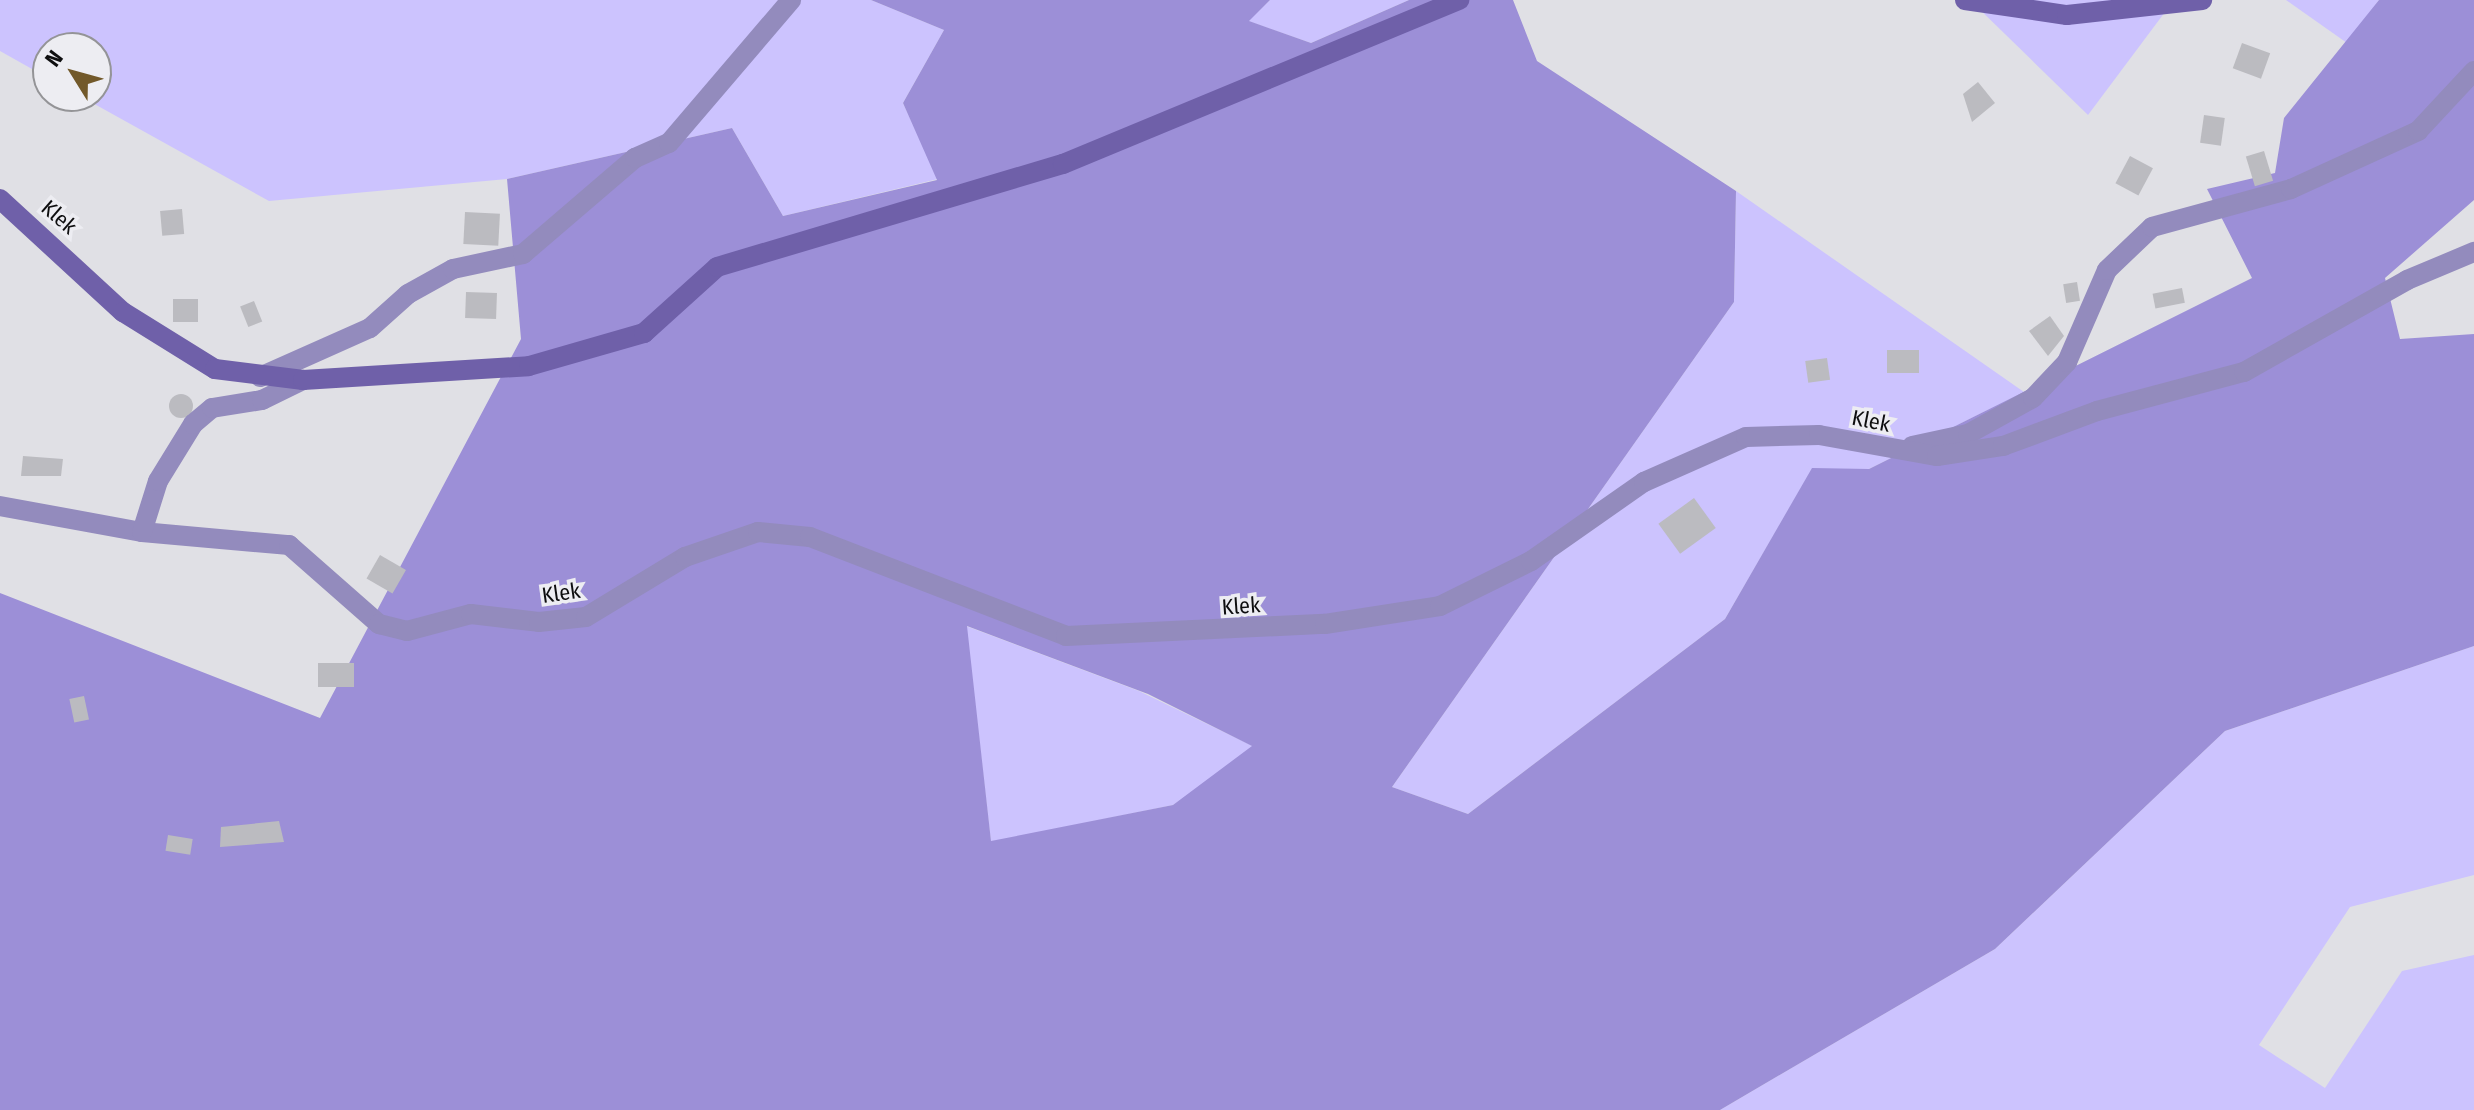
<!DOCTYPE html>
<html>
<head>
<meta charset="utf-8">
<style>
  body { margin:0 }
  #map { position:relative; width:2474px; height:1110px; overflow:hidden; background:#e0e0e5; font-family:"Fira Sans Condensed",sans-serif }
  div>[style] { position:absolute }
  .green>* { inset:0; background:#ccc3fe }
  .forest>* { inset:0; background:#9c8fd7 }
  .building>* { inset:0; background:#bbbbc0; transform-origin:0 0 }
  .round { border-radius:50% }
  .street>* { height:20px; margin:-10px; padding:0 10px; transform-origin:10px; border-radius:10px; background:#938bbd }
  .secondary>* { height:20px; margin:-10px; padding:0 10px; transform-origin:10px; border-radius:10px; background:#6f60a9 }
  span { translate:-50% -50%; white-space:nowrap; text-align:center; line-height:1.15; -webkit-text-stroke:7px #ededf2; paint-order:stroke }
  .street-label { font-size:22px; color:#0e0e0f }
  .north { position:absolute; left:32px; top:32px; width:80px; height:80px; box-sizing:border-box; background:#ededf2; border:2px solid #949497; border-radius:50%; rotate:307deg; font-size:22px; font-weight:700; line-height:32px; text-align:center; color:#0e0e0f }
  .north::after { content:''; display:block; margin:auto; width:28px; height:36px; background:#72592a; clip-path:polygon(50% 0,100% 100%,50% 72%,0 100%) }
</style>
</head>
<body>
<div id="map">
  <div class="green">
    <i style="clip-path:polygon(0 0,871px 0,944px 30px,903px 103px,938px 179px,783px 216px,732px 128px,507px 179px,269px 201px,80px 96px,96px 96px,96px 48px,48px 48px,48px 78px,0 51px)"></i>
    <i style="clip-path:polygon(1270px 0,1409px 0,1311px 43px,1248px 21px)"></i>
    <i style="clip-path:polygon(1970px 0,2174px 0,2088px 115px)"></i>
    <i style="clip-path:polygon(2286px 0,2379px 0,2347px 43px)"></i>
    <i style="clip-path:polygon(1736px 191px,2024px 392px,1869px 469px,1812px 469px,1725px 619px,1468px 814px,1392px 787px,1734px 302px)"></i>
    <i style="clip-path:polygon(966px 626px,1139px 691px,1259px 749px,1173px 805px,991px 842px)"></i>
    <i style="clip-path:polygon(2474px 646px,2474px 875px,2350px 907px,2259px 1045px,2325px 1088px,2402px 971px,2474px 955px,2474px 1110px,1720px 1110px,1995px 949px,2225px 731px)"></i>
  </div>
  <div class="forest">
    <i style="clip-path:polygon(evenodd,871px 0,1270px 0,1249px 21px,1311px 43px,1409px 0,1513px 0,1537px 61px,1736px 191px,1734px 302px,1392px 787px,1468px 814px,1725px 619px,1812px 468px,1869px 469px,2252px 278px,2207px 189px,2275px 173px,2284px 118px,2379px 0,2474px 0,2474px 200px,2385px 278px,2400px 339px,2474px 334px,2474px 646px,2225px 731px,1995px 949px,1720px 1110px,0 1110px,0 593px,320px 718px,521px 339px,507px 179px,732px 128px,783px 216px,937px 180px,903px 103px,944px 30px,871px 0,967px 626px,1148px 694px,1252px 746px,1173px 805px,991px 841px,967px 626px)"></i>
  </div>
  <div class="building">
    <i style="left:2242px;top:43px;width:30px;height:27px;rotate:20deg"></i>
    <i style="clip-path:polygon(1978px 82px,1995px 103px,1972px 122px,1963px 94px)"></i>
    <i style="left:2204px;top:115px;width:21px;height:28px;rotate:8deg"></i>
    <i style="left:2264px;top:151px;width:31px;height:19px;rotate:73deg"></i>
    <i style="left:2130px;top:156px;width:26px;height:31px;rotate:28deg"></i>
    <i style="left:182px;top:209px;width:25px;height:22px;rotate:85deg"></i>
    <i style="left:465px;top:212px;width:35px;height:32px;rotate:3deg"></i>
    <i style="left:2077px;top:282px;width:19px;height:14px;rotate:81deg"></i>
    <i style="left:2182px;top:288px;width:15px;height:30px;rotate:79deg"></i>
    <i style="left:466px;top:292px;width:31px;height:26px;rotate:2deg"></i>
    <i style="left:173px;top:299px;width:25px;height:23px"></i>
    <i style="left:254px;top:301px;width:22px;height:15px;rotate:68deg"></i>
    <i style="clip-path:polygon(2050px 316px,2064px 336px,2048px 356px,2029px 331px)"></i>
    <i style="left:1887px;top:350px;width:32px;height:23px"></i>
    <i style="left:1827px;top:358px;width:22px;height:22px;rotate:82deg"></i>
    <i class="round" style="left:169px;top:394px;width:24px;height:24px"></i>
    <i style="clip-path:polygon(23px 456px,63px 459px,61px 476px,21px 476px)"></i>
    <i style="left:1694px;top:498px;width:37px;height:44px;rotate:54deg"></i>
    <i style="left:380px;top:555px;width:30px;height:27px;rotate:30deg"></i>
    <i style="left:318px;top:663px;width:36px;height:24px"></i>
    <i style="left:84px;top:696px;width:24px;height:15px;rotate:78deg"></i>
    <i style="clip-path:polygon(279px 821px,284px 842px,220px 847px,221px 827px)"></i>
    <i style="left:168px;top:835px;width:25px;height:16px;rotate:9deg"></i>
  </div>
  <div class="street">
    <i style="left:260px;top:377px;width:120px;rotate:-24deg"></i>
    <i style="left:370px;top:328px;width:51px;rotate:-41.8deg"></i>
    <i style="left:408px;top:294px;width:51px;rotate:-29.1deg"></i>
    <i style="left:453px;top:269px;width:72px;rotate:-12.1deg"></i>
    <i style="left:523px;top:254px;width:148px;rotate:-40.6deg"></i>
    <i style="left:635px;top:158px;width:37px;rotate:-24deg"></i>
    <i style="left:669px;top:143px;width:188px;rotate:-49.5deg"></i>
    <i style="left:1912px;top:446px;width:57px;rotate:-12.1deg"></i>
    <i style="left:1968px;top:434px;width:74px;rotate:-29deg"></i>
    <i style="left:2033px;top:398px;width:50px;rotate:-46.6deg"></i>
    <i style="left:2067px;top:362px;width:100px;rotate:-66.5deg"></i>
    <i style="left:2107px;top:270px;width:62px;rotate:-43.7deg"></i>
    <i style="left:2152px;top:227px;width:144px;rotate:-15.3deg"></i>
    <i style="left:2291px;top:189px;width:140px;rotate:-24.5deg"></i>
    <i style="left:2418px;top:131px;width:82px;rotate:-47deg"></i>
    <i style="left:0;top:506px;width:144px;rotate:10.4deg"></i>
    <i style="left:142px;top:532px;width:148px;rotate:5.1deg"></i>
    <i style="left:289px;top:545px;width:120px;rotate:41.3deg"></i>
    <i style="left:379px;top:624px;width:29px;rotate:14deg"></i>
    <i style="left:407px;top:631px;width:66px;rotate:-14.9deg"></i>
    <i style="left:471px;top:614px;width:68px;rotate:6.7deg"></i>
    <i style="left:539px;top:622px;width:47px;rotate:-6.1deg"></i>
    <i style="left:586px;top:617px;width:116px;rotate:-31.2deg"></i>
    <i style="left:685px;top:557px;width:77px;rotate:-18.9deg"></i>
    <i style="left:758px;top:532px;width:52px;rotate:5.5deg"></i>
    <i style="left:810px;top:537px;width:274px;rotate:21.1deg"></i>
    <i style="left:1066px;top:636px;width:259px;rotate:-2.7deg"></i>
    <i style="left:1325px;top:624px;width:116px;rotate:-8.9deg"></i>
    <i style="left:1440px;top:606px;width:102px;rotate:-26.3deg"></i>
    <i style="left:1531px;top:561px;width:138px;rotate:-35deg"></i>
    <i style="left:1644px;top:482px;width:111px;rotate:-23.8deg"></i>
    <i style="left:1746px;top:437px;width:73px;rotate:-1.6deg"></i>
    <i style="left:1819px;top:435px;width:120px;rotate:10.1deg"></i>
    <i style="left:1937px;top:456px;width:67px;rotate:-8.6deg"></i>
    <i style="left:2003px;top:446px;width:100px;rotate:-20.4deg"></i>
    <i style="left:2097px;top:411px;width:152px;rotate:-14.9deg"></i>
    <i style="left:2244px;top:372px;width:187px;rotate:-29.4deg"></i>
    <i style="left:2407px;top:280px;width:73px;rotate:-22.7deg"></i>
    <i style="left:142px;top:532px;width:53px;rotate:-72.6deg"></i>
    <i style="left:158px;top:481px;width:67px;rotate:-58.4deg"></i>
    <i style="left:193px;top:424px;width:25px;rotate:-40deg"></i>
    <i style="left:212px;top:408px;width:51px;rotate:-9.1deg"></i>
    <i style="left:262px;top:400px;width:46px;rotate:-26deg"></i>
  </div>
  <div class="secondary">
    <i style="left:1965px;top:0;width:103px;rotate:8.4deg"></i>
    <i style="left:2067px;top:15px;width:136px;rotate:-6.3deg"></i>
    <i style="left:0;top:199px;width:167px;rotate:42.6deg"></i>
    <i style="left:123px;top:312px;width:108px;rotate:31.8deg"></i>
    <i style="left:215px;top:369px;width:89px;rotate:7.1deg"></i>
    <i style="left:303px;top:380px;width:226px;rotate:-3.5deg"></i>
    <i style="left:529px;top:366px;width:120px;rotate:-16deg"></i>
    <i style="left:644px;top:333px;width:98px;rotate:-42.1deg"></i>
    <i style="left:717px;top:267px;width:361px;rotate:-16.6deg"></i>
    <i style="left:1063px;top:164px;width:429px;rotate:-22.5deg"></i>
  </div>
  <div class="street-label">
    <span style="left:59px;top:217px;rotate:41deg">Klek</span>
    <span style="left:1871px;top:421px;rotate:11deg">Klek</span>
    <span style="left:561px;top:593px;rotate:-8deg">Klek</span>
    <span style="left:1241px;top:606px;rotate:-4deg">Klek</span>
  </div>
  <div class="north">N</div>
</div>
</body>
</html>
